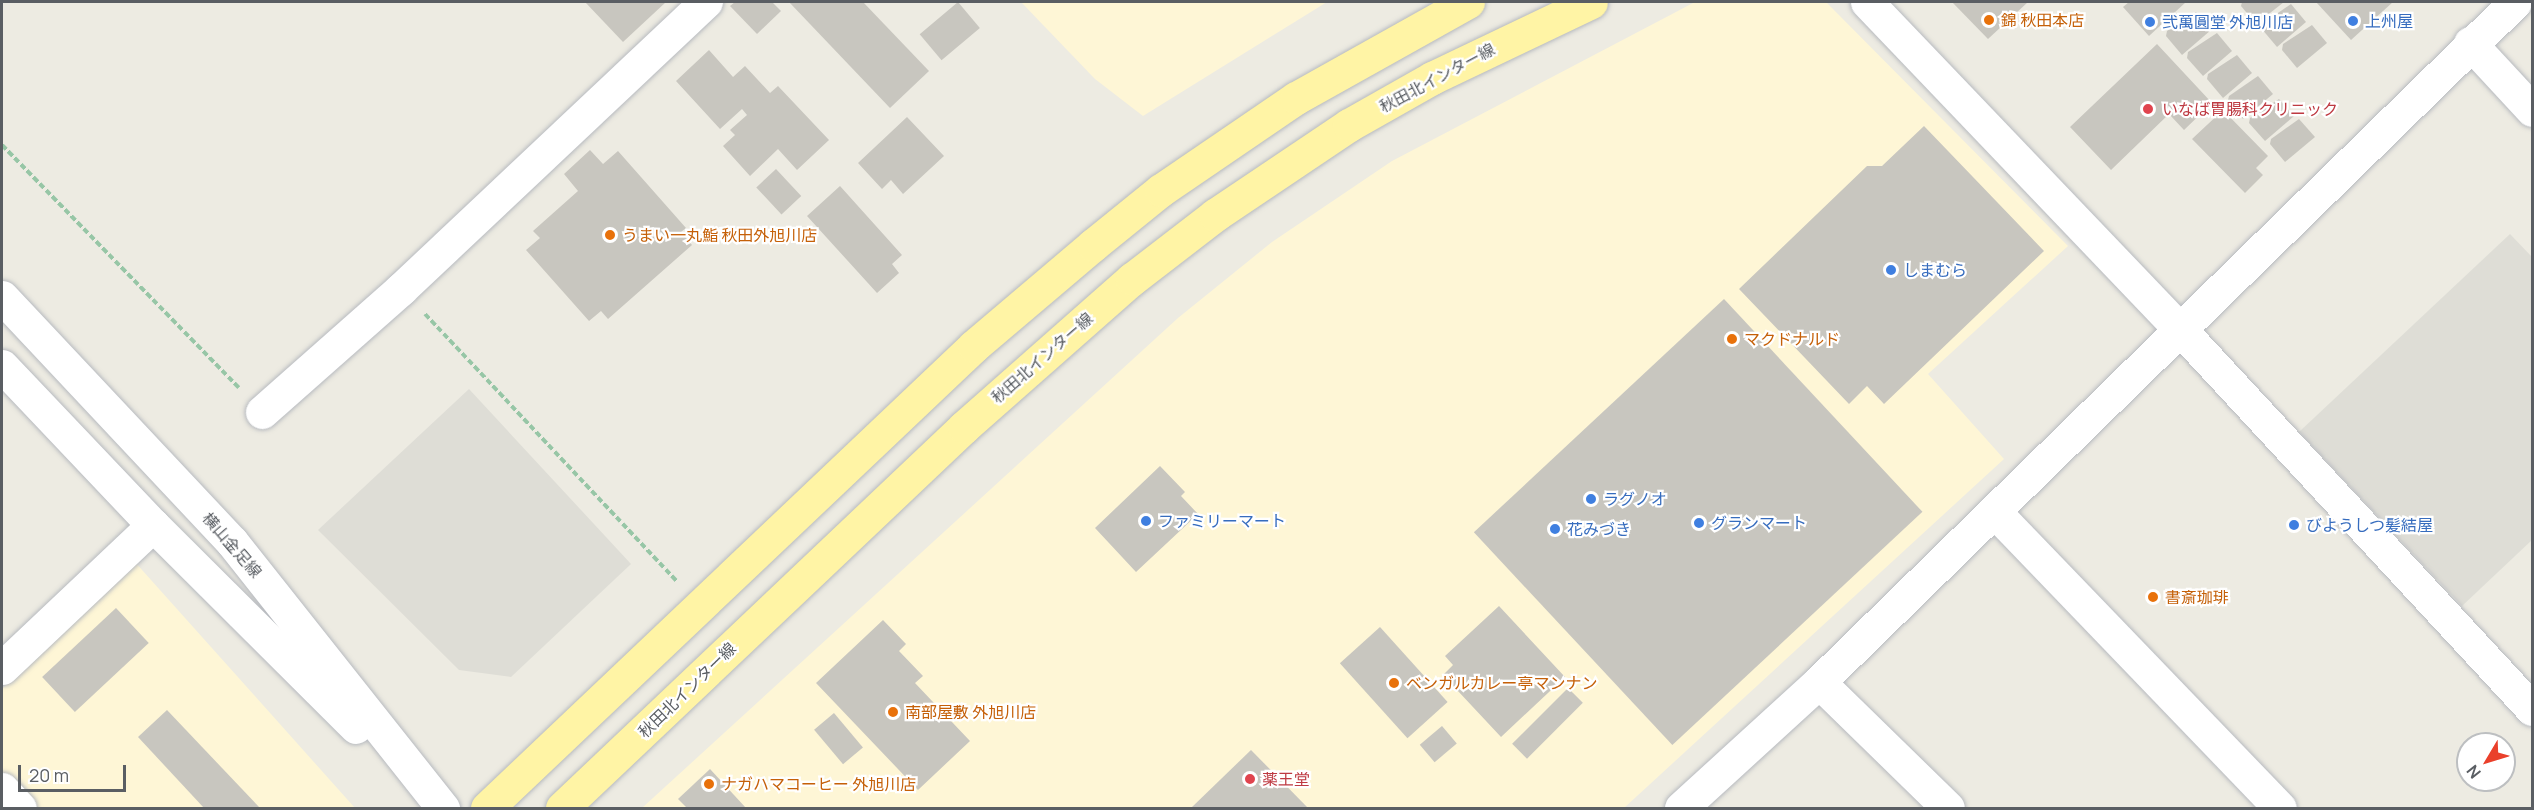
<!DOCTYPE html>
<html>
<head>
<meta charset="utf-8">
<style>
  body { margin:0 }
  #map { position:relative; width:2534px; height:810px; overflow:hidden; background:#edebe2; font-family:Manrope,"Noto Sans JP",sans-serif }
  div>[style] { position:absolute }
  .commercial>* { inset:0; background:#fef6d6 }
  .industrial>* { inset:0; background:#deddd6 }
  .building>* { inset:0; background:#c8c6bf; transform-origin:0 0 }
  .path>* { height:4px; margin-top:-2px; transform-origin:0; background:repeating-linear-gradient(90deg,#97c6a6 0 6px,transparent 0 9px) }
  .roads { filter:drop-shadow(0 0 2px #b7babf) drop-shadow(0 0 2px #b7babf) }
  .minor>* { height:33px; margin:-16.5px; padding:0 16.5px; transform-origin:16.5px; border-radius:16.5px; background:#fff }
  .tertiary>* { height:33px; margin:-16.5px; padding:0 16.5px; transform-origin:16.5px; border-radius:16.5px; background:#fff }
  .primary>* { height:33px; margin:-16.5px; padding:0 16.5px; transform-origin:16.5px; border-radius:16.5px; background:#fff4a5 }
  .dots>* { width:16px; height:16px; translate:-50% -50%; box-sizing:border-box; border:3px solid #fff; border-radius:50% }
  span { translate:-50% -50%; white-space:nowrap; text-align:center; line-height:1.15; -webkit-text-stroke:4.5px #fff; paint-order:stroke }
  .food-label { font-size:16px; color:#c56008 }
  .left { translate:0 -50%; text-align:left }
  .shop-label { font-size:16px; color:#366cbe }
  .street-label { font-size:16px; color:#5a5e63 }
  .health-label { font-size:16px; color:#be3a42 }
  .frame { position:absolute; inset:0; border:3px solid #5a5e63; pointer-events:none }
  .north { position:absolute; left:2456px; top:732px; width:60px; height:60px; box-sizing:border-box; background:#fff; border:2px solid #bdbfc1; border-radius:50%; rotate:232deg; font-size:16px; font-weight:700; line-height:24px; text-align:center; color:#5a5e63 }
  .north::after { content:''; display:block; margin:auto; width:21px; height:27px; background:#ea402b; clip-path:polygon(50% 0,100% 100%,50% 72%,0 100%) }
  .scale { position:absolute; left:18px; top:765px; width:108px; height:27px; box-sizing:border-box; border:3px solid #5a5e63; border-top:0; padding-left:8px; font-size:18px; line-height:21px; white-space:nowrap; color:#5a5e63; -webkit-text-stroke:4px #fff; paint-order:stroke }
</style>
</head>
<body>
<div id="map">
  <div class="commercial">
    <i style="clip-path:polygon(1021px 2px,1327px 2px,1143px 116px,1095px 79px)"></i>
    <i style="clip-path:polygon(1695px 2px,1827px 3px,2068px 246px,1928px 374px,2004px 459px,1624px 808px,642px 808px,1178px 318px,1272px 242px,1392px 161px)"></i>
    <i style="clip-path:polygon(134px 561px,355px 808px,36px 808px,2px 772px,2px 689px)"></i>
  </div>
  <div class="industrial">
    <i style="clip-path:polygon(2510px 234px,2532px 257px,2532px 540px,2462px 606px,2299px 432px)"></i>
    <i style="clip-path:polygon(469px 389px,631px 564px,511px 677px,459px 670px,318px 530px)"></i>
  </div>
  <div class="building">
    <i style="clip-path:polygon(585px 2px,666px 2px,623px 42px)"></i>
    <i style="clip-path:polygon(735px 2px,772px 2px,781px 11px,757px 34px,730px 6px)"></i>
    <i style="clip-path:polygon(789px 2px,863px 2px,929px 71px,890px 108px)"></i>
    <i style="left:958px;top:2px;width:34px;height:50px;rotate:50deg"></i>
    <i style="clip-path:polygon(1952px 2px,2028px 2px,1988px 39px)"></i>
    <i style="clip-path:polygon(2129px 2px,2186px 2px,2149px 36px,2123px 7px)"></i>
    <i style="clip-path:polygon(2242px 2px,2284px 2px,2256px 24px,2241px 6px)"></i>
    <i style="clip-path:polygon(2316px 2px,2393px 2px,2351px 40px)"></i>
    <i style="clip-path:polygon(2291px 4px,2306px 22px,2277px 47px,2261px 28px,2262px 24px)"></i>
    <i style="clip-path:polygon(2196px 12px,2211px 30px,2182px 55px,2166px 36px,2167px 31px)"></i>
    <i style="clip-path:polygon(2312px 25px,2327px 43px,2297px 68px,2282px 50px,2283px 44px)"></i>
    <i style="clip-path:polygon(2217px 33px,2232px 51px,2203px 76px,2187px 58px,2188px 52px)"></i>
    <i style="clip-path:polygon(2157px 44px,2212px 103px,2184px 130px,2169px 114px,2111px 170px,2070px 127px)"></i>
    <i style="clip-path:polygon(709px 50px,733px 77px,745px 66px,770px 93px,778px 86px,829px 140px,797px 170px,778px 149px,750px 176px,723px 146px,735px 135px,730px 130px,747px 115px,742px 109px,720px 129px,676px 81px)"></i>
    <i style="clip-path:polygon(2237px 55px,2252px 73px,2223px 98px,2207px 79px,2208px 74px)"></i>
    <i style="clip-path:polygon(2258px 76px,2273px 94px,2243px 119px,2228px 100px,2229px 96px)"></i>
    <i style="clip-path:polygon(2279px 99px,2294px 116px,2265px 141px,2249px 123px,2250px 118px)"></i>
    <i style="clip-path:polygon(2223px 110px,2268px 156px,2256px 168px,2263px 175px,2245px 193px,2192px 139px)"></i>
    <i style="clip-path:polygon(907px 117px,944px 156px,903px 194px,891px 180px,882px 189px,858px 163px)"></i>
    <i style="clip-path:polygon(2299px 119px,2315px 137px,2285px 162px,2270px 144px,2271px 139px)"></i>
    <i style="clip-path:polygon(1924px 126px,2044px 251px,1884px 404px,1867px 386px,1849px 404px,1739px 289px,1867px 166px,1882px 166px)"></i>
    <i style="clip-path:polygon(590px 150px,603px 164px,618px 151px,686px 228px,681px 232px,692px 245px,608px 319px,601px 311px,589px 321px,526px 250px,540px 238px,533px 231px,578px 191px,564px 174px)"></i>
    <i style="left:776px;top:169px;width:37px;height:27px;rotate:47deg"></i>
    <i style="clip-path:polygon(840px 186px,902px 255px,892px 264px,899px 273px,877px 293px,807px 216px)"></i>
    <i style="left:1724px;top:299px;width:291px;height:342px;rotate:47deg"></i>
    <i style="clip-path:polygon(1160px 466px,1185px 492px,1181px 496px,1198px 514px,1136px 572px,1095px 528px)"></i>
    <i style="clip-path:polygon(1499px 606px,1565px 677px,1501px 737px,1443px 675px,1453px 665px,1445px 656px)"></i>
    <i style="left:116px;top:608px;width:48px;height:101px;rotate:47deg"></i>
    <i style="clip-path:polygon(883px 620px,906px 644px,899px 651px,923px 676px,915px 683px,970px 741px,918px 790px,816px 683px)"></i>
    <i style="left:1380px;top:627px;width:101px;height:54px;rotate:48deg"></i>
    <i style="left:1568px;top:688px;width:21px;height:79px;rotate:45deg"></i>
    <i style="clip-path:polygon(167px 710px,260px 808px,204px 808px,138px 737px)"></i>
    <i style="left:834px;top:713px;width:45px;height:26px;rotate:50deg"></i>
    <i style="left:1442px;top:726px;width:23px;height:29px;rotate:50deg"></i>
    <i style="clip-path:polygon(1251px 750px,1308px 808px,1191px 808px)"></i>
    <i style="clip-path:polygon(710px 769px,746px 808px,687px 808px,678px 799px)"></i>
  </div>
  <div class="path">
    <i style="left:2px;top:145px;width:339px;rotate:45.7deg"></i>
    <i style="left:425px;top:314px;width:367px;rotate:46.7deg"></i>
  </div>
  <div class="roads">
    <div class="minor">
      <i style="left:1867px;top:2px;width:453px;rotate:46.3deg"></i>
      <i style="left:2180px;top:329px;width:518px;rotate:47.19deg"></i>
      <i style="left:2470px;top:43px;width:91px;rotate:47.2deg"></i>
      <i style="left:262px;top:412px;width:186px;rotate:-41.5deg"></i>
      <i style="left:401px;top:289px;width:419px;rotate:-43.3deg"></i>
      <i style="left:1994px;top:511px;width:412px;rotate:46.1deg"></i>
      <i style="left:2px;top:668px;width:208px;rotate:-43.4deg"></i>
      <i style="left:1819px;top:682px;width:180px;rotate:44.3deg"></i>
      <i style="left:2px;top:789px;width:26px;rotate:47deg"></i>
      <i style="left:1681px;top:808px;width:187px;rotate:-42.4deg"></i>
      <i style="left:1819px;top:682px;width:973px;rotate:-44.33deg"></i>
    </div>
    <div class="tertiary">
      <i style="left:2px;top:297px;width:336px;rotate:46.8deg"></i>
      <i style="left:232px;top:542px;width:340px;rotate:51.6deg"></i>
      <i style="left:2px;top:366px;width:219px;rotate:46.5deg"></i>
      <i style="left:153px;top:525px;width:286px;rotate:44.9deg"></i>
    </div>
    <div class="primary">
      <i style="left:487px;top:808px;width:671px;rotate:-43.49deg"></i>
      <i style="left:974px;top:346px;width:156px;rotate:-40.3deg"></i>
      <i style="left:1093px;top:245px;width:87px;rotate:-39deg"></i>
      <i style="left:1161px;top:190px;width:163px;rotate:-34.3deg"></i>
      <i style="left:1296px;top:98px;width:197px;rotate:-29.2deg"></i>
      <i style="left:562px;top:808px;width:554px;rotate:-43.46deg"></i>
      <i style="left:964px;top:427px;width:224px;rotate:-41.4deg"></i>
      <i style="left:1132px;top:279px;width:105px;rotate:-37.6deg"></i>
      <i style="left:1215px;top:215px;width:161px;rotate:-33.9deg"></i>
      <i style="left:1349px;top:125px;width:95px;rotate:-29.5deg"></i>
      <i style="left:1432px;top:78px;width:176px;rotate:-25.5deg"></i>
    </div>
  </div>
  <div class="dots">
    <i style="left:1989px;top:20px;background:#e8710a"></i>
    <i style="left:2353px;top:21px;background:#3f7fe0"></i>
    <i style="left:2150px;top:22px;background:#3f7fe0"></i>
    <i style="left:2148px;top:109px;background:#e0444e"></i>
    <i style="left:610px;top:235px;background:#e8710a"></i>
    <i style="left:1891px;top:270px;background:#3f7fe0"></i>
    <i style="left:1732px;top:339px;background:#e8710a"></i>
    <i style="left:1591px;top:499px;background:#3f7fe0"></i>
    <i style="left:1146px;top:521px;background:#3f7fe0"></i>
    <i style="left:1699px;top:523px;background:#3f7fe0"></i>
    <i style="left:2294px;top:525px;background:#3f7fe0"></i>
    <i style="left:1555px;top:529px;background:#3f7fe0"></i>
    <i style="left:2153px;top:597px;background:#e8710a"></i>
    <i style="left:1394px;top:683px;background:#e8710a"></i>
    <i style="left:893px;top:712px;background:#e8710a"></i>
    <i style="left:1250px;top:779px;background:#e0444e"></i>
    <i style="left:709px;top:784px;background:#e8710a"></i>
  </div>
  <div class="food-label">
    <span class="left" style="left:2001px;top:20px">錦 秋田本店</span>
    <span class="left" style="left:622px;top:235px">うまい一丸鮨 秋田外旭川店</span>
    <span class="left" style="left:1744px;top:339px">マクドナルド</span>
    <span class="left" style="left:2165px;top:597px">書斎珈琲</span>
    <span class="left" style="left:1406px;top:683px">ベンガルカレー亭マンナン</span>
    <span class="left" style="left:905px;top:712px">南部屋敷 外旭川店</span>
    <span class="left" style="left:721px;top:784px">ナガハマコーヒー 外旭川店</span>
  </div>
  <div class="shop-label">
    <span class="left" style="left:2365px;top:21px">上州屋</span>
    <span class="left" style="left:2162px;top:22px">弐萬圓堂 外旭川店</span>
    <span class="left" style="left:1903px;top:270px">しまむら</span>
    <span class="left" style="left:1603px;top:499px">ラグノオ</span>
    <span class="left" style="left:1158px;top:521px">ファミリーマート</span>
    <span class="left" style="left:1711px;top:523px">グランマート</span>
    <span class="left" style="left:2306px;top:525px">びようしつ髪結屋</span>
    <span class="left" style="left:1567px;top:529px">花みづき</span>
  </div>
  <div class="street-label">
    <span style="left:1437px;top:78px;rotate:-28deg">秋田北インター線</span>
    <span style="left:1042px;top:358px;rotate:-41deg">秋田北インター線</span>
    <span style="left:232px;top:545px;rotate:49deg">横山金足線</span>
    <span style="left:687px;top:690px;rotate:-44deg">秋田北インター線</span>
  </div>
  <div class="health-label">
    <span class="left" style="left:2162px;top:109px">いなば胃腸科クリニック</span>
    <span class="left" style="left:1262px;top:779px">薬王堂</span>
  </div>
  <div class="frame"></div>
  <div class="north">N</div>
  <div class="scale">20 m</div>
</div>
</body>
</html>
